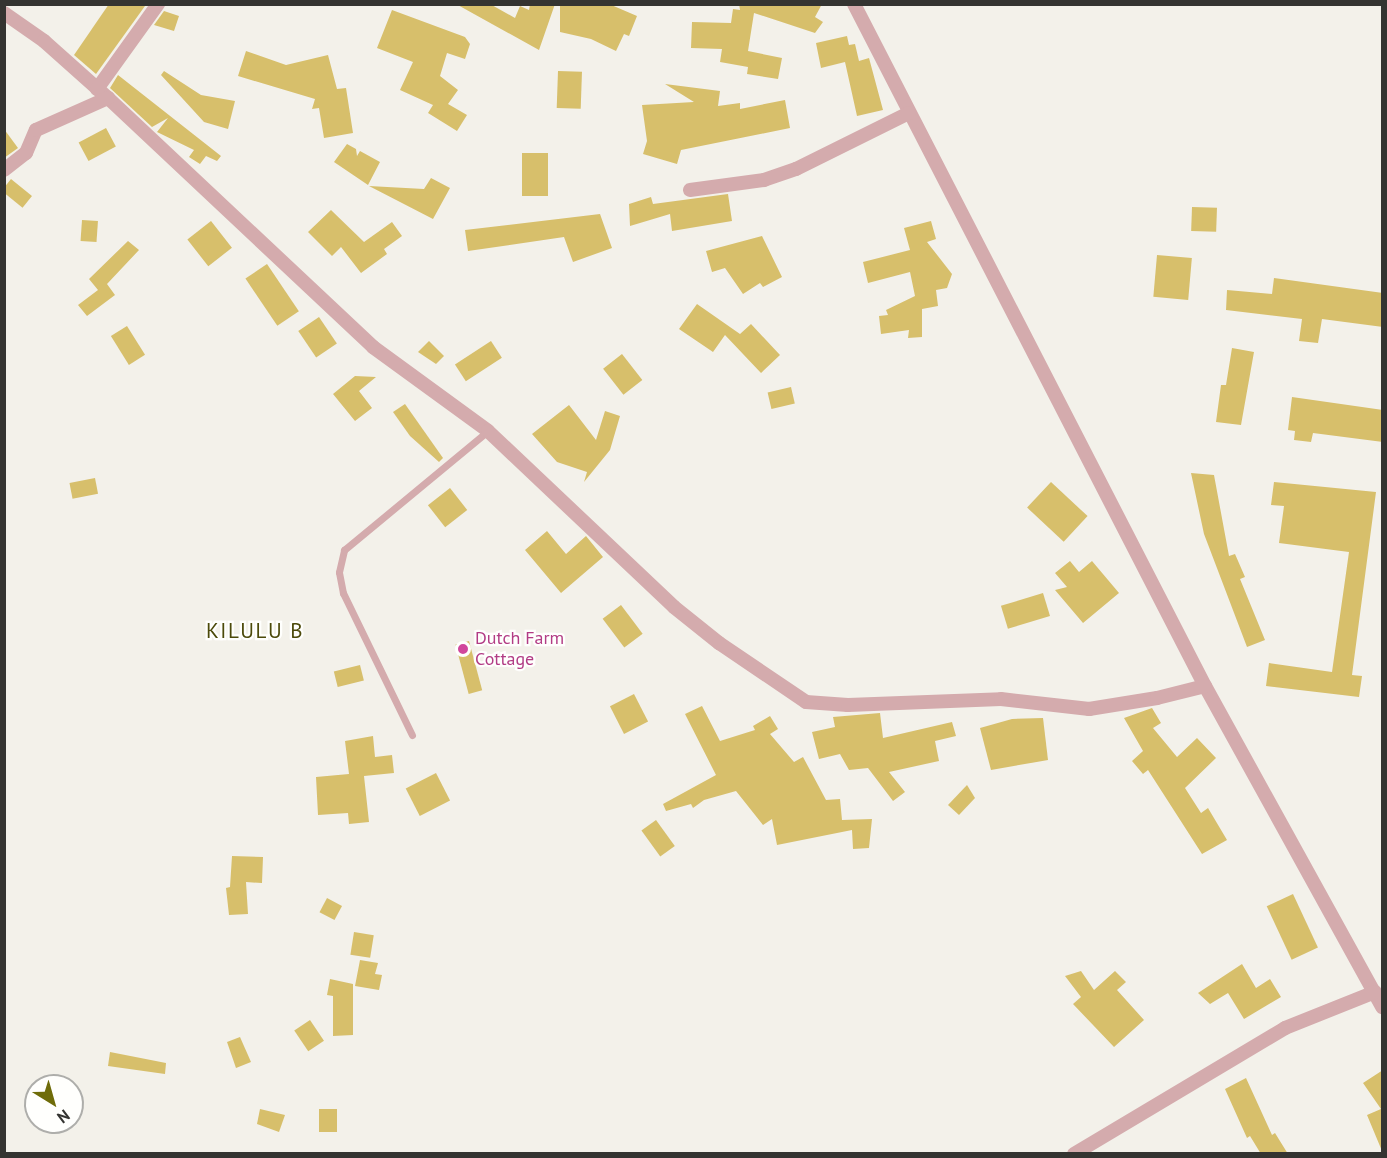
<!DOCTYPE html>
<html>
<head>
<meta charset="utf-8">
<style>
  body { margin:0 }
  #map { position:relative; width:1387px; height:1158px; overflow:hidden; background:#f3f1ea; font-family:"PT Sans",sans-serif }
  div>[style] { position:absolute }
  .building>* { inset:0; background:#d7bf6b; transform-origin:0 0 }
  .service>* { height:7px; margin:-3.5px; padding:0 3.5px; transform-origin:3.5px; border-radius:3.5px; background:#d4abad }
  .minor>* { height:14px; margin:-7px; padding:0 7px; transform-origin:7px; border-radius:7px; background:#d4abad }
  .dots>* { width:16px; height:16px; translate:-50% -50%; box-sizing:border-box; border:3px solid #fffffd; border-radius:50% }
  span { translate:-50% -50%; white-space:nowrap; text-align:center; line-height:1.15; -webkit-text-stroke:4.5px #fffffd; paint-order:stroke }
  .hotel-label { font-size:18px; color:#b23c85 }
  .left { translate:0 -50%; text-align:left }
  .quarter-label { font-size:21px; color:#4c4a0a; letter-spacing:1.5px }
  .frame { position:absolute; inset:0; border:6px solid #343431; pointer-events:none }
  .north { position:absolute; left:24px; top:1074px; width:60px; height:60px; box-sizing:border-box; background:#fffffd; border:2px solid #aeaeab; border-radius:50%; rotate:143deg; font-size:16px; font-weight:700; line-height:24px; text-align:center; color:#343431 }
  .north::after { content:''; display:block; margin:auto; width:21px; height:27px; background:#6f6c09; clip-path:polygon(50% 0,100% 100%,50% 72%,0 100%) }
</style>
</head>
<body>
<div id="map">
  <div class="building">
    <i style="clip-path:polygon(109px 4px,145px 6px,96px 74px,74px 55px)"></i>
    <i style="clip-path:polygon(456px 4px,490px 4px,515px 18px,520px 6px,529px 10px,530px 4px,555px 4px,539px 50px)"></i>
    <i style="clip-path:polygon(560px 4px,609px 4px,637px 16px,629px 36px,624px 34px,616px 51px,591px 39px,560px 32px)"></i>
    <i style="clip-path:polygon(739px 4px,822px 4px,815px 17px,823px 22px,815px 33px,754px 13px,748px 51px,782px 58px,778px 79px,747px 74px,748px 67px,720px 62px,722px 49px,691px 48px,692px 22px,731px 23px,733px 9px,740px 10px)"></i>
    <i style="clip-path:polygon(392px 10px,465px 37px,470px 44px,465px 59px,447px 53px,440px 76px,458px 90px,448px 104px,467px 115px,457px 131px,428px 113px,433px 105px,400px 90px,413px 62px,377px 48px)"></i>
    <i style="clip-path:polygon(164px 11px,179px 16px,174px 31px,154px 25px)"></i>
    <i style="clip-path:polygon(847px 36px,849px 45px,855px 44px,859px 61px,869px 58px,883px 110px,857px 116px,845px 62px,821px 68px,816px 43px)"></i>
    <i style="clip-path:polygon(246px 51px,286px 65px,328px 55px,337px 89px,346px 88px,353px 133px,324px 138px,319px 108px,312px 109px,315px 99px,238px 76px)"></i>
    <i style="clip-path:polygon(164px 71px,201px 95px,235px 101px,228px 129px,204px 122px,161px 75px)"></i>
    <i style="left:558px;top:71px;width:24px;height:37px;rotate:2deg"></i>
    <i style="clip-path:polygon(118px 75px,221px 156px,217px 161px,206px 156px,200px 164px,189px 157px,194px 150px,157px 132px,168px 118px,152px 127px,110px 88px)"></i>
    <i style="clip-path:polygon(665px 84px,720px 91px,718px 106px,740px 103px,740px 109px,785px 100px,790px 128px,681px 150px,677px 164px,643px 154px,647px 141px,642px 105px,694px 102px)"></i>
    <i style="left:106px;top:128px;width:21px;height:31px;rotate:62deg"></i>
    <i style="clip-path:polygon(4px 129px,18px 148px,4px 158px)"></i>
    <i style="clip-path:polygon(347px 144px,356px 149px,357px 156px,360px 151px,380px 162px,368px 185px,334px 162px)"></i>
    <i style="left:522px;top:153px;width:26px;height:43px"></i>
    <i style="clip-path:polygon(431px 178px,450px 188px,433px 219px,369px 186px,424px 189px)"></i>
    <i style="left:11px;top:179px;width:27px;height:15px;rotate:39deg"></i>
    <i style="clip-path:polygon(728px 194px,732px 221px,672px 231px,670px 214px,630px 226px,629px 204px,651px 197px,653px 204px)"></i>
    <i style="left:1192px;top:207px;width:25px;height:24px;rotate:2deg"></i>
    <i style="clip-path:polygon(331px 210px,364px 242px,392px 222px,402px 236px,384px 249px,387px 254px,361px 273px,341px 247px,332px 256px,308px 232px)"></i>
    <i style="clip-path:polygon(600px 214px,612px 248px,573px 262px,564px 237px,468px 251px,465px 230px)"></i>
    <i style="left:82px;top:220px;width:16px;height:21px;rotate:4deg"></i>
    <i style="left:211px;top:221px;width:34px;height:30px;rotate:52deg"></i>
    <i style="clip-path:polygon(931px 221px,936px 239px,927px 242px,952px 274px,947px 288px,936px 290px,938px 306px,922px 309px,922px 337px,908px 338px,909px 330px,881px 334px,879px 316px,888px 315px,886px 310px,915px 296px,910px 272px,868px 283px,863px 262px,910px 250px,904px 228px)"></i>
    <i style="clip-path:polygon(762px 236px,782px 277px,763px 287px,760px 283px,743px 294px,725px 268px,712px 272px,706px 251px)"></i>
    <i style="clip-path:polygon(128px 241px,139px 250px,107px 284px,115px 295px,87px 316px,78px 305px,98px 290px,89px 279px)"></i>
    <i style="left:1157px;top:255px;width:35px;height:42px;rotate:5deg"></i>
    <i style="left:267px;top:264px;width:57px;height:26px;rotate:56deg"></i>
    <i style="clip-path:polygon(1274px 278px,1383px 293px,1383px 327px,1322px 319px,1318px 343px,1299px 341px,1302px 319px,1226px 310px,1227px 290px,1272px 294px)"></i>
    <i style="clip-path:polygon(697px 304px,740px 334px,751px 324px,780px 355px,761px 373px,725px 335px,713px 352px,679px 329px)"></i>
    <i style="left:319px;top:317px;width:32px;height:25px;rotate:56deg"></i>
    <i style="left:127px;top:326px;width:34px;height:19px;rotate:58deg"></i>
    <i style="clip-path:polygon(429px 341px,444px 356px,436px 364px,418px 352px)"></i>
    <i style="left:491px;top:341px;width:20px;height:43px;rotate:57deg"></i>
    <i style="clip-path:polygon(1232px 348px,1254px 352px,1241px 425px,1216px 422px,1221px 385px,1226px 385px)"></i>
    <i style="left:622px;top:354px;width:33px;height:24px;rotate:52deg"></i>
    <i style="clip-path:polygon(355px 376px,376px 377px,359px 391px,372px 408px,355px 421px,333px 394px)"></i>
    <i style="left:791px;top:387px;width:17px;height:24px;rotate:77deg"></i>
    <i style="clip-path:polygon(1292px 397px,1383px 410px,1383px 442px,1313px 433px,1311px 442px,1294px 440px,1295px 431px,1288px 430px)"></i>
    <i style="clip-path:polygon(405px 404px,443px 458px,439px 462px,410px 436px,393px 412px)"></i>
    <i style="clip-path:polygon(569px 405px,596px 440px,605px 411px,620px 416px,610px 450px,584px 482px,587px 472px,557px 462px,532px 434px)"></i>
    <i style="clip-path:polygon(1191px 473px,1214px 475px,1229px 556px,1235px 554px,1245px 577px,1240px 579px,1265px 640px,1247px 647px,1204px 534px)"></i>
    <i style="left:95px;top:478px;width:16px;height:26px;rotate:79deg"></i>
    <i style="left:1051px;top:482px;width:50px;height:35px;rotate:43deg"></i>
    <i style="clip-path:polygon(1274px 482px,1376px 492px,1352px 675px,1362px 676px,1359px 697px,1266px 686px,1269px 663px,1332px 672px,1349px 552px,1279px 543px,1284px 506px,1271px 505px)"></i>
    <i style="left:450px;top:488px;width:28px;height:28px;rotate:52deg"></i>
    <i style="clip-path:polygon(547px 531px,566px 554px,586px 536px,603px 557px,561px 593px,525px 550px)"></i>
    <i style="clip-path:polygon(1070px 561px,1079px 572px,1092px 561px,1119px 593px,1083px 623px,1055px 590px,1067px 587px,1055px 573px)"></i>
    <i style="left:1043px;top:593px;width:24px;height:44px;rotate:73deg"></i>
    <i style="left:621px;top:605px;width:36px;height:23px;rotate:53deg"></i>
    <i style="left:469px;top:641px;width:51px;height:14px;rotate:75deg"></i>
    <i style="left:360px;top:665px;width:16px;height:27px;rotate:76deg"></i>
    <i style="left:634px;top:694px;width:31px;height:27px;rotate:63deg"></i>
    <i style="clip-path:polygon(702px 706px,720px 741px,755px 730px,753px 726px,770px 716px,778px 729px,770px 734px,794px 762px,803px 757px,826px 800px,840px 799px,842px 820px,872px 819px,869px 848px,853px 849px,852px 830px,777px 845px,772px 819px,763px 825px,736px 791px,704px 800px,693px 808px,691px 804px,666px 811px,663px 804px,716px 775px,685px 714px)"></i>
    <i style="clip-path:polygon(1152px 708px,1161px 723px,1153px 728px,1177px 757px,1197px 738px,1216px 758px,1185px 788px,1201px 813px,1208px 808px,1227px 840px,1202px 854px,1148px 770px,1143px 774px,1132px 761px,1143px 751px,1124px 718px)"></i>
    <i style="clip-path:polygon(880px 713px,883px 738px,952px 722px,956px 736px,935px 741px,939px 761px,889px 772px,905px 792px,893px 801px,868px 768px,849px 770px,840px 754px,819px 759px,812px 732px,835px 727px,833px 717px)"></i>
    <i style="clip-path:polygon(1043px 718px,1048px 760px,991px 770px,980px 728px,1012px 719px)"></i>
    <i style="clip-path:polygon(373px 736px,375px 757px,392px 755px,394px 773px,364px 776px,369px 822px,349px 824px,348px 813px,318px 815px,316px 777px,349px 774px,345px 741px)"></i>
    <i style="left:436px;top:773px;width:31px;height:34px;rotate:63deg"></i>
    <i style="clip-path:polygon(967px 785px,975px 798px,959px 815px,948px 805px)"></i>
    <i style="left:656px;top:820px;width:32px;height:18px;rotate:54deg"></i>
    <i style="clip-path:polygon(232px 856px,263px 857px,262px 883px,246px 882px,248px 914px,229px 915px,226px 888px,230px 887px)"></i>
    <i style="left:1293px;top:894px;width:59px;height:29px;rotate:65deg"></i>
    <i style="left:327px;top:898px;width:17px;height:16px;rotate:28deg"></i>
    <i style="left:354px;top:932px;width:20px;height:23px;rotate:9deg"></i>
    <i style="clip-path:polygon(360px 960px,378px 963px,375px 974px,382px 975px,379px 990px,355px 986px)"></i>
    <i style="clip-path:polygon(1242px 964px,1256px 988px,1270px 979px,1281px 997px,1244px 1019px,1228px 993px,1210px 1004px,1198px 993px)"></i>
    <i style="clip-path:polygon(1081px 971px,1094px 990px,1115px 971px,1126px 982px,1117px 990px,1144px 1020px,1114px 1047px,1073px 1004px,1081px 997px,1065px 976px)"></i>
    <i style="clip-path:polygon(330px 979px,353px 984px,353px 1035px,333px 1036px,333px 996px,327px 995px)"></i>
    <i style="left:310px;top:1020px;width:25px;height:19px;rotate:56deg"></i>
    <i style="clip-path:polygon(240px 1037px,251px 1062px,236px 1068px,227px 1042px)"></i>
    <i style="clip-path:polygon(110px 1052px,166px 1063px,165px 1074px,108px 1066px)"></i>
    <i style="clip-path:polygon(1383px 1070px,1383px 1151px,1382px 1151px,1367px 1115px,1381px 1109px,1363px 1083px)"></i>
    <i style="clip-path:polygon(1246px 1078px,1272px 1135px,1275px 1133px,1288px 1154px,1261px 1154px,1250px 1136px,1247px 1138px,1225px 1089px)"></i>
    <i style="clip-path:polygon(260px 1109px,285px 1115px,279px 1132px,257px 1124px)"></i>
    <i style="left:319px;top:1109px;width:18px;height:23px"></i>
  </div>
  <div class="service">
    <i style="left:412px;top:735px;width:158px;rotate:-115.9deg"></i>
    <i style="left:343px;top:593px;width:21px;rotate:-101deg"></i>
    <i style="left:339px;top:572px;width:23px;rotate:-77deg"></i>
    <i style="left:344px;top:550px;width:187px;rotate:-39.6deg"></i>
  </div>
  <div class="minor">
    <i style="left:854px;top:4px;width:767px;rotate:62.77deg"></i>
    <i style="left:1205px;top:686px;width:367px;rotate:61.1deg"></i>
    <i style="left:4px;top:13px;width:49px;rotate:35deg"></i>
    <i style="left:44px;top:41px;width:86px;rotate:41.7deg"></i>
    <i style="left:108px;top:98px;width:364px;rotate:43.2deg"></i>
    <i style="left:373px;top:347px;width:142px;rotate:36.1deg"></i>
    <i style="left:488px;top:431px;width:256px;rotate:43.4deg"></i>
    <i style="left:674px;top:607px;width:58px;rotate:38.7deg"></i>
    <i style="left:719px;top:643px;width:105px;rotate:34.1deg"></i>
    <i style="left:806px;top:702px;width:42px;rotate:4.1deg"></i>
    <i style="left:848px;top:705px;width:153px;rotate:-2.2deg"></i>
    <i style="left:1001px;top:699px;width:89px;rotate:6.5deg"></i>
    <i style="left:1089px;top:709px;width:69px;rotate:-9.2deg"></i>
    <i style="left:1157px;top:698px;width:49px;rotate:-14deg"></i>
    <i style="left:97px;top:89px;width:105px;rotate:-54.3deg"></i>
    <i style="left:4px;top:170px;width:28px;rotate:-38deg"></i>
    <i style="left:26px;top:153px;width:25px;rotate:-67deg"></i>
    <i style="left:36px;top:130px;width:79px;rotate:-24deg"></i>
    <i style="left:690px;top:190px;width:75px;rotate:-7.7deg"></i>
    <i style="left:764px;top:180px;width:34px;rotate:-19deg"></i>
    <i style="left:796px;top:169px;width:126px;rotate:-26.4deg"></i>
    <i style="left:1074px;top:1154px;width:246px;rotate:-30.8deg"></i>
    <i style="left:1285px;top:1028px;width:97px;rotate:-21.8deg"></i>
  </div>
  <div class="dots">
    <i style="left:463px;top:649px;background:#d1479c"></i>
  </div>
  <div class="hotel-label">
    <span class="left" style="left:475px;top:649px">Dutch Farm<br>Cottage</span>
  </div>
  <div class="quarter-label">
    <span style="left:255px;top:631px">KILULU B</span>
  </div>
  <div class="frame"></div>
  <div class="north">N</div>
</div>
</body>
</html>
